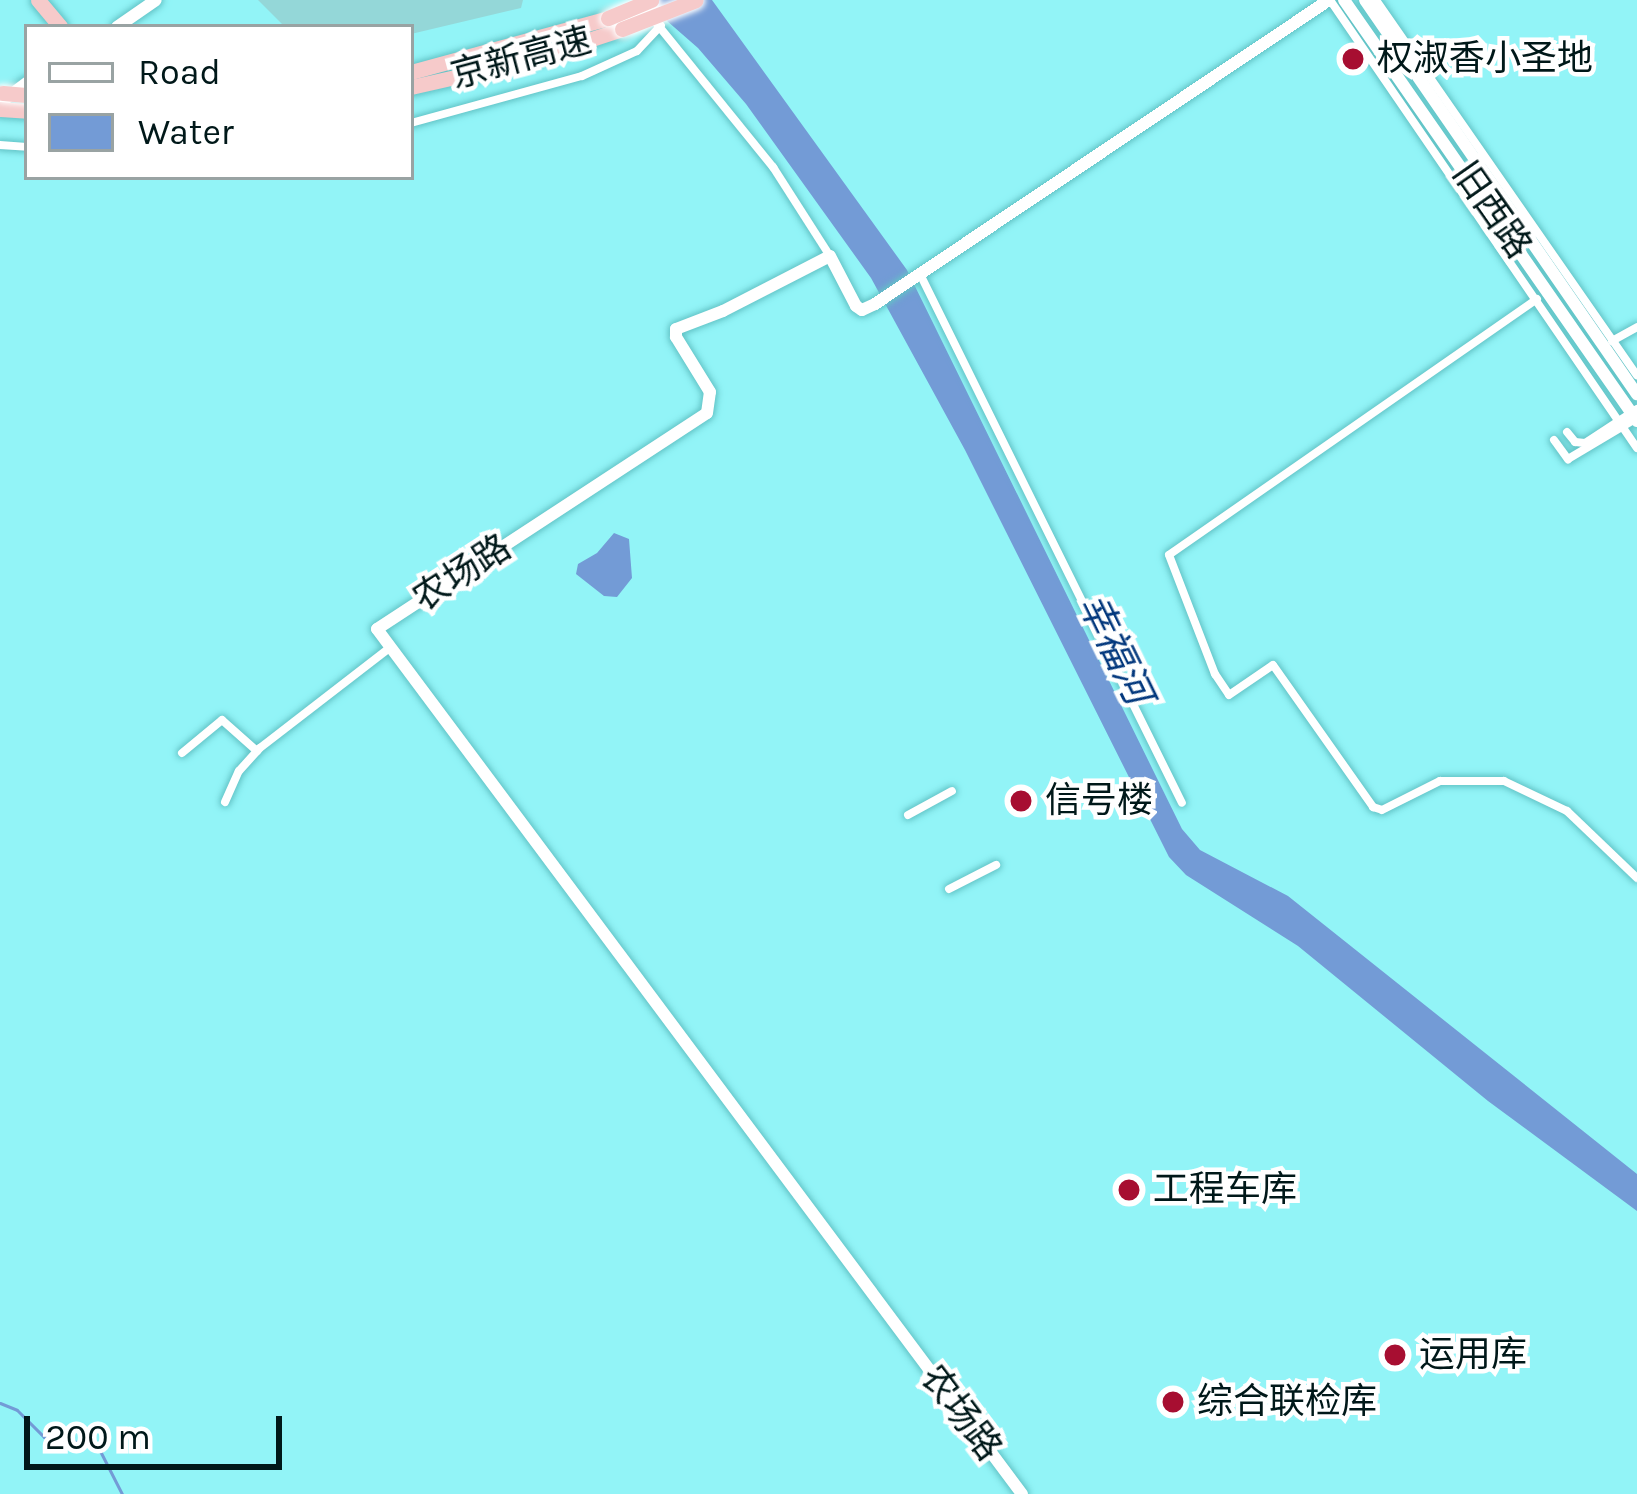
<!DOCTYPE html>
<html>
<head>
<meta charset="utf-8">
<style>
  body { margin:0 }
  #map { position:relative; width:1637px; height:1494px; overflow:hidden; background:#92f4f7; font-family:Karla,"Noto Sans SC",sans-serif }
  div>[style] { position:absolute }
  .green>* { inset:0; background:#94d7d8 }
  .water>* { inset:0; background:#739bd6 }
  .stream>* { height:3px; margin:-1.5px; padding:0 1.5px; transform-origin:1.5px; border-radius:1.5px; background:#739bd6 }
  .roads { filter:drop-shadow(0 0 3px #62c3c6) drop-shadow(0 0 3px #62c3c6) }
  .street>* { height:8px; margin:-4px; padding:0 4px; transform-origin:4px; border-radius:4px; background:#fff }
  .secondary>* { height:12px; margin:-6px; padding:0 6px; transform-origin:6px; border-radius:6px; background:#fff }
  .highway>* { height:15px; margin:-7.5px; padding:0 7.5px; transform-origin:7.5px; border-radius:7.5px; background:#f6caca }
  .bridges { filter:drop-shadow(0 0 3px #fff) drop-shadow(0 0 3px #fff) }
  .highway-bridge>* { height:15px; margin:-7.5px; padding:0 7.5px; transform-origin:7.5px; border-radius:7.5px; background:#f6caca }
  .dots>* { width:33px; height:33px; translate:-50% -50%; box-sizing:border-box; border:6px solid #fff; border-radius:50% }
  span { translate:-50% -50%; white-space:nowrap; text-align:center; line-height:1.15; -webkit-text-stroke:9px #fff; paint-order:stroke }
  .street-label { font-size:36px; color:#001819 }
  .poi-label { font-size:36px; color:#001819 }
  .left { translate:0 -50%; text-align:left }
  .water-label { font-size:39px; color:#03387d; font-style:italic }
  .legend { position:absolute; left:24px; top:24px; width:390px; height:156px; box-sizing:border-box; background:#fff; border:3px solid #99a3a3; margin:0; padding:15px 21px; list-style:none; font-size:36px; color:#001819 }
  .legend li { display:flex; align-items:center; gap:24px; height:60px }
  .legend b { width:60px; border:3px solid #99a3a3 }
  .scale { position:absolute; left:24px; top:1416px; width:258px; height:54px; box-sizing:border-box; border:6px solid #001819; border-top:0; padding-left:15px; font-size:36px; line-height:42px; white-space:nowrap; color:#001819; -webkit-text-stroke:9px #fff; paint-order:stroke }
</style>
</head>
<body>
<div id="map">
  <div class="green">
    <i style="clip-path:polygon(258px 0,523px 0,521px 8px,411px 34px,411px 27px,285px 27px)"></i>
  </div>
  <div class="water">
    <i style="clip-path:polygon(643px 0,712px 0,907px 270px,1182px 829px,1200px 850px,1288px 896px,1637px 1174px,1637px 1211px,1488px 1101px,1298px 946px,1186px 875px,1169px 857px,965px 450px,871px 278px,746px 104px,698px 48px)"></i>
    <i style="clip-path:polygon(614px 533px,629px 539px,632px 578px,617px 597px,604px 596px,576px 574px,578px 564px,597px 553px)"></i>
  </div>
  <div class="stream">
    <i style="left:0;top:1403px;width:18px;rotate:22deg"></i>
    <i style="left:17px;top:1410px;width:38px;rotate:45deg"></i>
    <i style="left:44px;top:1437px;width:54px;rotate:8.6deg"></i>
    <i style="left:97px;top:1445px;width:55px;rotate:63deg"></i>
  </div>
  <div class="roads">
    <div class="street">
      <i style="left:1330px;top:0;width:543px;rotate:55.58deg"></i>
      <i style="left:1376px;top:0;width:457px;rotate:55.2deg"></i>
      <i style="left:653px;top:19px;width:191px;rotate:51deg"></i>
      <i style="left:773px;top:167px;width:106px;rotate:57.4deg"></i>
      <i style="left:411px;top:123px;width:177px;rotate:-15.4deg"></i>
      <i style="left:582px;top:76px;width:60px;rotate:-24.4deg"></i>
      <i style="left:637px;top:51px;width:35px;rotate:-47deg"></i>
      <i style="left:0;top:145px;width:27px;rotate:4deg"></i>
      <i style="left:920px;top:274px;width:590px;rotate:63.65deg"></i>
      <i style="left:1537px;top:299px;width:448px;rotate:145.2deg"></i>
      <i style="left:1169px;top:555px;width:128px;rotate:68.9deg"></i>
      <i style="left:1215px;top:674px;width:25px;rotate:56deg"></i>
      <i style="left:1229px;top:695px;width:53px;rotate:-34.3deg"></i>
      <i style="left:1273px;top:665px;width:174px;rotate:54.8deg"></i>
      <i style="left:1373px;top:807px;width:9px;rotate:18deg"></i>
      <i style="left:1382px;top:810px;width:65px;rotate:-26.6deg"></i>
      <i style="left:1440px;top:781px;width:64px"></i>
      <i style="left:1504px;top:781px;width:70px;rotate:25.5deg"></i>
      <i style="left:1567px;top:811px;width:97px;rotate:43.7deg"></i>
      <i style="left:1612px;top:341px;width:29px;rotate:-29deg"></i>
      <i style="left:1567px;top:432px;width:13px;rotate:51deg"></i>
      <i style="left:1575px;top:442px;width:10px;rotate:6deg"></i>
      <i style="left:1585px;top:443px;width:62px;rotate:-33.2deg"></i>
      <i style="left:1554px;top:440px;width:24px;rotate:54deg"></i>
      <i style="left:1568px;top:459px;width:80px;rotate:-30.7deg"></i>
      <i style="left:182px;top:753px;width:52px;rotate:-39.5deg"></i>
      <i style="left:222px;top:720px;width:47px;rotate:41.5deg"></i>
      <i style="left:225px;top:802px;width:34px;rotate:-66deg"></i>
      <i style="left:239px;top:771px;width:31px;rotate:-48deg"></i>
      <i style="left:260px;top:748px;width:162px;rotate:-37.7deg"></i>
      <i style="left:908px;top:815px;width:50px;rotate:-28.6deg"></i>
      <i style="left:949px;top:889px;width:53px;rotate:-27.1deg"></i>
    </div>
    <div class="secondary">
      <i style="left:1344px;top:0;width:513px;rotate:55.16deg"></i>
      <i style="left:1365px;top:0;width:479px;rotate:55.4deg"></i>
      <i style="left:117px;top:27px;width:47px;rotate:-34.7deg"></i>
      <i style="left:0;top:103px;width:34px;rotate:-37deg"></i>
      <i style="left:1022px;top:1494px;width:1079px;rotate:-126.71deg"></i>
      <i style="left:377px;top:629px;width:394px;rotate:-33.2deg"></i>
      <i style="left:707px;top:413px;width:21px;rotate:-82deg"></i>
      <i style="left:710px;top:392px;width:65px;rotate:-121.7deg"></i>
      <i style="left:676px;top:337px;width:8px;rotate:-90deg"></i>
      <i style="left:676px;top:329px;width:50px;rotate:-21deg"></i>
      <i style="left:723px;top:311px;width:120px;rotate:-27.2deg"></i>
      <i style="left:830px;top:256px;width:56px;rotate:62.5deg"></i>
      <i style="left:856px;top:306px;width:7px;rotate:34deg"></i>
      <i style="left:862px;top:310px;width:14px;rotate:-25deg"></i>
      <i style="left:875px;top:304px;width:546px;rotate:-33.81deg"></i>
    </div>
    <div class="highway">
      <i style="left:38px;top:0;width:35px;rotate:50deg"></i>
      <i style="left:411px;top:72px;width:204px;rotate:-15.3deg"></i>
      <i style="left:411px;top:87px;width:113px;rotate:-12.8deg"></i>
      <i style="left:521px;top:62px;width:106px;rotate:-18.1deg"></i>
      <i style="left:0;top:109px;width:27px;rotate:4deg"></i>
    </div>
  </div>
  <div class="bridges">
    <div class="highway-bridge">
      <i style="left:608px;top:18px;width:47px;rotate:-22.7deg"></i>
      <i style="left:622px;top:29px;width:79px;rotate:-21.4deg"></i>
      <i style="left:2px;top:93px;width:25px;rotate:5deg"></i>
    </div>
  </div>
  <div class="dots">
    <i style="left:1353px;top:59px;background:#a70e31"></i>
    <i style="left:1021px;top:801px;background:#a70e31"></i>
    <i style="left:1129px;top:1190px;background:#a70e31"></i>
    <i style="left:1395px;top:1355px;background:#a70e31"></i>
    <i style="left:1173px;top:1402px;background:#a70e31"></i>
  </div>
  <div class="street-label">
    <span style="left:521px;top:58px;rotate:-15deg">京新高速</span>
    <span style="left:1492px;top:210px;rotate:55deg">旧西路</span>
    <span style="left:462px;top:573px;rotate:-33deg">农场路</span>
    <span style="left:961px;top:1413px;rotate:53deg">农场路</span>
  </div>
  <div class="poi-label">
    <span class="left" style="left:1377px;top:59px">权淑香小圣地</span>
    <span class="left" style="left:1045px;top:801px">信号楼</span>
    <span class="left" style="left:1153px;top:1190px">工程车库</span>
    <span class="left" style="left:1419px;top:1355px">运用库</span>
    <span class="left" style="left:1197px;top:1402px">综合联检库</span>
  </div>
  <div class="water-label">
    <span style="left:1115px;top:649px;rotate:64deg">幸福河</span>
  </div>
  <ul class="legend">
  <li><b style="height:15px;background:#fff"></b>Road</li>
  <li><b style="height:33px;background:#739bd6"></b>Water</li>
  </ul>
  <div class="scale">200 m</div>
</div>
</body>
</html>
